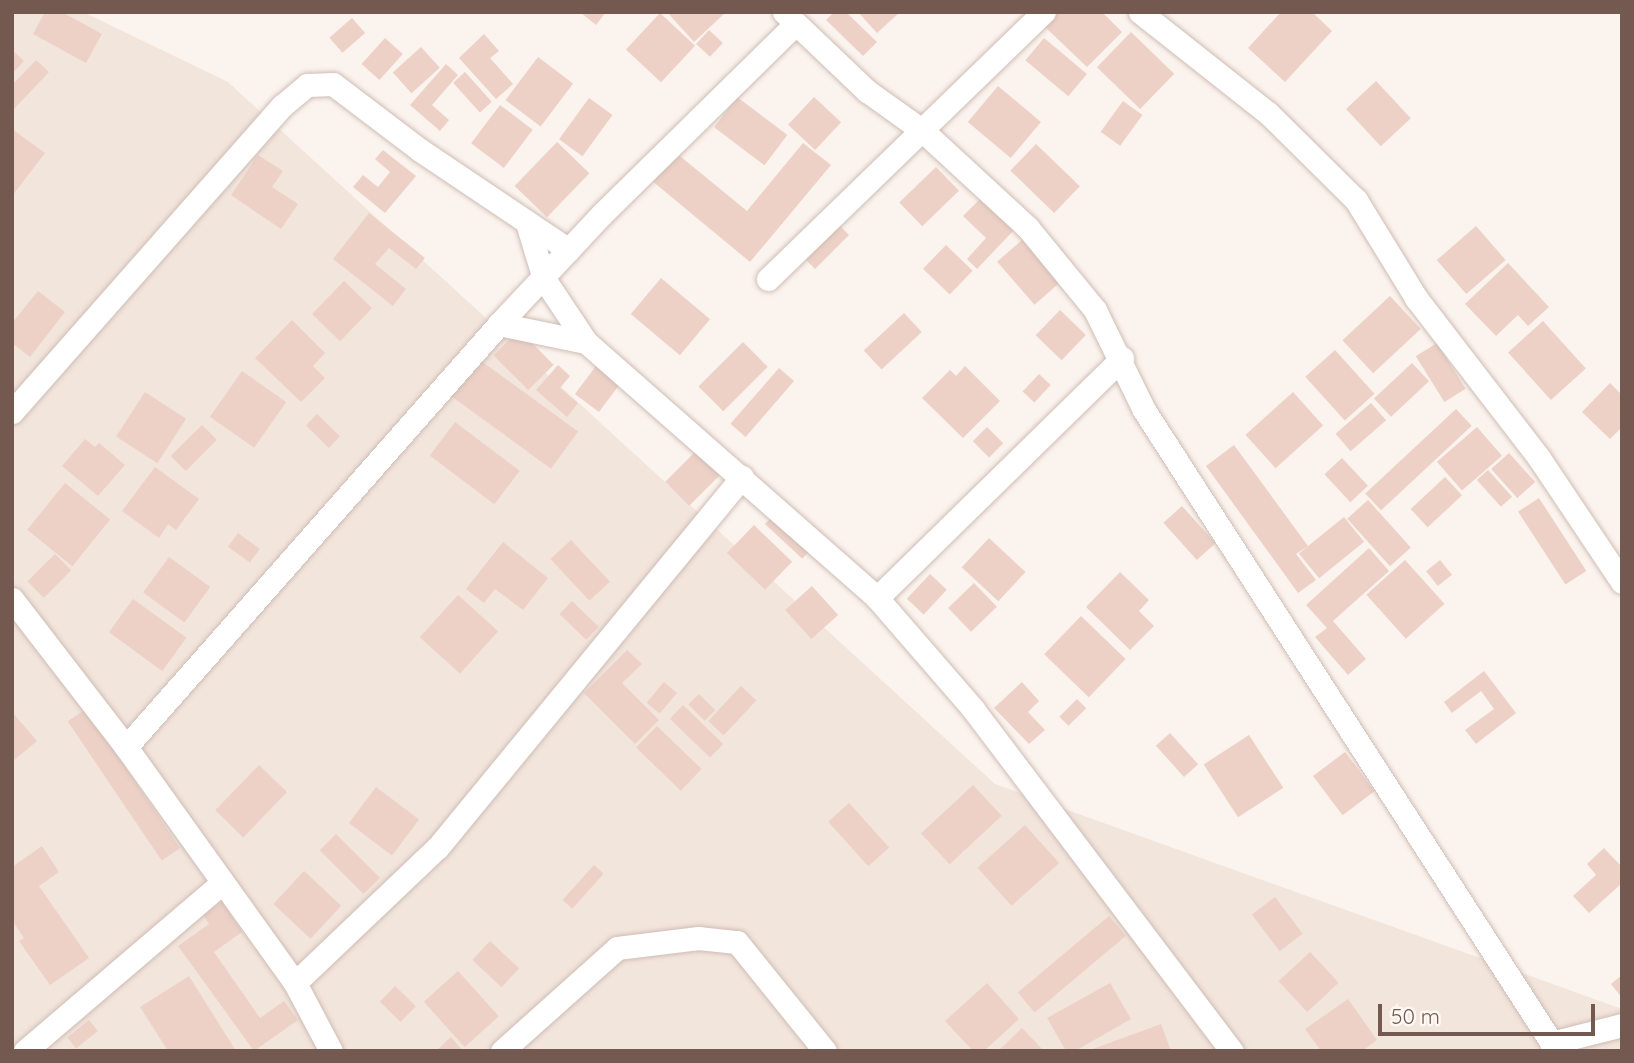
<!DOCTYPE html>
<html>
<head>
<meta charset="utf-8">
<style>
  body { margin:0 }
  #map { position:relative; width:1634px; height:1063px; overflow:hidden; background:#fbf3ed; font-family:Quicksand,sans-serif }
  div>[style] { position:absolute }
  .residential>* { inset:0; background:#f2e5dc }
  .building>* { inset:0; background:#edd1c7; transform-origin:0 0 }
  .roads { filter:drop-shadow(0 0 2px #cebdb5) drop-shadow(0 0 2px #cebdb5) }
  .street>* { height:23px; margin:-11.5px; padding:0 11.5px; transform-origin:11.5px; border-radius:11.5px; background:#fff }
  span { translate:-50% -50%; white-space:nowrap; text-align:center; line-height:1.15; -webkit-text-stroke:5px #fef8f3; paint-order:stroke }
  .frame { position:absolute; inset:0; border:14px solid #745951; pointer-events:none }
  .scale { position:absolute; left:1378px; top:1004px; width:217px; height:32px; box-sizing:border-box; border:4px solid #745951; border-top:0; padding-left:9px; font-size:21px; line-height:24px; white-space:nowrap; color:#745951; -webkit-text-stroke:5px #fef8f3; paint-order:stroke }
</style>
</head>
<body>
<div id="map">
  <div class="residential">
    <i style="clip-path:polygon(12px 12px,83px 12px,228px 82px,995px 784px,1622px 1009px,1622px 1051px,12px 1051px)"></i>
  </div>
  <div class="building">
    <i style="clip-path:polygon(45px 12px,62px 12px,102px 34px,86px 63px,33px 34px)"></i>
    <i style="clip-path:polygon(580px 12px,606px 12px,596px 25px)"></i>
    <i style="clip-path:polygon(667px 12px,726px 12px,694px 42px)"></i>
    <i style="clip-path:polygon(834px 12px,846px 12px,877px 42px,863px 56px,826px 20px)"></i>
    <i style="clip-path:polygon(858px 12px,900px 12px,877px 33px)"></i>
    <i style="clip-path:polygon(1057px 12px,1102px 12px,1122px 32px,1087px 67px,1044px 26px)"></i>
    <i style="clip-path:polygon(1281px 12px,1312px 12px,1332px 31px,1285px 82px,1248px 48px)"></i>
    <i style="left:660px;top:13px;width:48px;height:50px;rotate:43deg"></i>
    <i style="left:352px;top:18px;width:20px;height:30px;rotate:49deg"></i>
    <i style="left:709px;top:30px;width:19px;height:19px;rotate:43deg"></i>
    <i style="left:1131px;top:32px;width:60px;height:49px;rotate:44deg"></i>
    <i style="clip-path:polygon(484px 34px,499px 51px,490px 58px,513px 84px,496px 99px,459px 58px)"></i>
    <i style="left:385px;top:38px;width:24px;height:35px;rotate:42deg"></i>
    <i style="left:1044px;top:38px;width:56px;height:29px;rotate:40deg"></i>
    <i style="left:421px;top:47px;width:28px;height:38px;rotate:48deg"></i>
    <i style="clip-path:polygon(12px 50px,24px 61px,12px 74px)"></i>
    <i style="left:538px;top:57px;width:44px;height:54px;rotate:37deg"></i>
    <i style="clip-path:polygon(36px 60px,49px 72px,12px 111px,12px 85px)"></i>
    <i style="clip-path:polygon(446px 64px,458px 75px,432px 105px,449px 120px,440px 131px,410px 105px)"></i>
    <i style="left:465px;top:72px;width:40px;height:16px;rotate:48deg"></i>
    <i style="left:1376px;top:81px;width:51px;height:41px;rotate:47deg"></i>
    <i style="left:998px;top:86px;width:56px;height:47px;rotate:40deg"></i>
    <i style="left:737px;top:97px;width:63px;height:38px;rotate:37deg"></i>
    <i style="left:814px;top:97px;width:37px;height:38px;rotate:43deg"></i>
    <i style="left:589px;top:98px;width:29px;height:51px;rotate:36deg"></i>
    <i style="left:1123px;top:101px;width:24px;height:38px;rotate:36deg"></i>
    <i style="left:500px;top:105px;width:41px;height:48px;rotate:37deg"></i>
    <i style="clip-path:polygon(12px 129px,45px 153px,12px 196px)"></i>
    <i style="left:557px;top:142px;width:45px;height:61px;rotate:44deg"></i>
    <i style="clip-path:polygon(803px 143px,831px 165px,750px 262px,651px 180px,675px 152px,747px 211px)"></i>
    <i style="left:1036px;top:144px;width:61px;height:37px;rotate:44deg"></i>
    <i style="clip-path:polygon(383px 150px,416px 176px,385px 213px,353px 187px,363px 175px,378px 187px,390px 172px,375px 159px)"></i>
    <i style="clip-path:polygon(258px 155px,283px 171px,272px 187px,298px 204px,281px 229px,231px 195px)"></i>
    <i style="left:936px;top:167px;width:33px;height:51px;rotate:46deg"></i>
    <i style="clip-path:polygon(980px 199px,1014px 230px,977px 269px,967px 259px,986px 238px,963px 216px)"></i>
    <i style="clip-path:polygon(369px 213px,425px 258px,416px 269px,389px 248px,375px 264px,406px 289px,393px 306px,333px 259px)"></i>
    <i style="left:837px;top:223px;width:17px;height:48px;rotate:45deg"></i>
    <i style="left:1476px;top:226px;width:45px;height:52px;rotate:49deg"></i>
    <i style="left:1022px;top:240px;width:57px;height:33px;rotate:49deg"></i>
    <i style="left:946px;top:245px;width:37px;height:33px;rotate:44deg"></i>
    <i style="clip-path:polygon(1508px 263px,1549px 307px,1528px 326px,1518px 315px,1496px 336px,1465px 304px)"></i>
    <i style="left:661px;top:278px;width:64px;height:47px;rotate:40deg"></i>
    <i style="left:344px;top:281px;width:39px;height:46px;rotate:44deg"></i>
    <i style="clip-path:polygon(38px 291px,65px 312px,30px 357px,12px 343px,12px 323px)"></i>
    <i style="left:1390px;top:296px;width:45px;height:65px;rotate:47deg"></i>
    <i style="left:1060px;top:310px;width:36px;height:35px;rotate:44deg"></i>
    <i style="left:904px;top:313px;width:26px;height:55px;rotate:47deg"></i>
    <i style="clip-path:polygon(292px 320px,325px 353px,313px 366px,325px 378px,301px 402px,255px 358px)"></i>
    <i style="left:1543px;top:321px;width:64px;height:47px;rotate:48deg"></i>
    <i style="left:519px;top:330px;width:49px;height:36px;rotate:45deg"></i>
    <i style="left:743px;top:342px;width:35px;height:63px;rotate:45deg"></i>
    <i style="left:1437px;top:343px;width:54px;height:25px;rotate:58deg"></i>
    <i style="left:1335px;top:350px;width:59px;height:40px;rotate:48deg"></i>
    <i style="left:477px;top:358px;width:125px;height:46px;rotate:36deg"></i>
    <i style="left:1412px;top:363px;width:25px;height:52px;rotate:47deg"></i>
    <i style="clip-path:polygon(558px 365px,570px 376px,560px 388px,578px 403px,567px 417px,536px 390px)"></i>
    <i style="left:596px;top:366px;width:30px;height:35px;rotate:37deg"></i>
    <i style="clip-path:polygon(965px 366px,1000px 401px,963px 438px,922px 398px,950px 370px,956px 376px)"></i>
    <i style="left:779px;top:368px;width:20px;height:74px;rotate:41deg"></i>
    <i style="left:242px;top:371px;width:54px;height:56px;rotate:35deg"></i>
    <i style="left:1039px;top:374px;width:16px;height:24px;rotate:43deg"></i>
    <i style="clip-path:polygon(1610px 383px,1622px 395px,1622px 427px,1610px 439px,1582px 412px)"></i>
    <i style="left:145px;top:392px;width:49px;height:53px;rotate:33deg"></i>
    <i style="left:1293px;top:392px;width:45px;height:64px;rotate:48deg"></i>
    <i style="left:1371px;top:403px;width:23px;height:47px;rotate:49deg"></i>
    <i style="left:1456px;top:409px;width:23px;height:124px;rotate:47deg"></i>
    <i style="left:317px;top:414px;width:32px;height:16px;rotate:44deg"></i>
    <i style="left:455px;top:422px;width:81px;height:42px;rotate:37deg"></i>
    <i style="left:202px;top:425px;width:21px;height:44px;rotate:45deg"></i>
    <i style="left:987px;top:427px;width:23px;height:20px;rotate:45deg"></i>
    <i style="left:1477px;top:427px;width:38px;height:53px;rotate:49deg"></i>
    <i style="clip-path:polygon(85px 439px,95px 447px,99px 443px,125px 465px,98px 496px,62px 466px)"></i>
    <i style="left:702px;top:445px;width:34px;height:52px;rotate:45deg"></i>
    <i style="clip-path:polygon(1234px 445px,1308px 546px,1296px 554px,1316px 580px,1298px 593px,1206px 466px)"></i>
    <i style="left:1509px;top:453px;width:39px;height:24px;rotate:48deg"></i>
    <i style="left:1342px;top:458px;width:38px;height:24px;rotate:47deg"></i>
    <i style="clip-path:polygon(155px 467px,199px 499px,176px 530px,168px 524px,159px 538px,122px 511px)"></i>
    <i style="left:1488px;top:470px;width:36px;height:15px;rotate:48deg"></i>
    <i style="left:1445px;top:477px;width:25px;height:47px;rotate:47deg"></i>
    <i style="left:65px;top:483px;width:58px;height:60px;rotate:39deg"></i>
    <i style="left:1539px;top:498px;width:87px;height:25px;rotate:57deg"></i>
    <i style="left:1368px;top:500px;width:64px;height:28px;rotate:48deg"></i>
    <i style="left:1182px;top:506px;width:50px;height:25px;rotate:48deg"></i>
    <i style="left:780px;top:508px;width:51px;height:22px;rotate:43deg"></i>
    <i style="left:1344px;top:517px;width:32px;height:58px;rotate:51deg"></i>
    <i style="left:754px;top:525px;width:53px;height:39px;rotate:44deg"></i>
    <i style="left:238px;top:533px;width:27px;height:17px;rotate:36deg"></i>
    <i style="left:989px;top:538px;width:50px;height:40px;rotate:43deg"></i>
    <i style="left:571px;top:540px;width:57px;height:28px;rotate:47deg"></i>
    <i style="clip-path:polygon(503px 542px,548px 578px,523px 610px,495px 589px,484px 603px,466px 589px)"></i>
    <i style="clip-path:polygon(1369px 548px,1389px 571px,1333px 621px,1366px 659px,1348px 675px,1315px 637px,1327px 628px,1306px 605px)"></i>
    <i style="left:55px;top:554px;width:23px;height:39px;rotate:45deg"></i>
    <i style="left:169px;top:557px;width:51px;height:44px;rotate:36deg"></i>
    <i style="left:1405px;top:560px;width:59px;height:52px;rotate:48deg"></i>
    <i style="left:1440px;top:560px;width:19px;height:18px;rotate:51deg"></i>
    <i style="clip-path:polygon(1120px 572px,1149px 600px,1139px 611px,1154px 626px,1130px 650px,1086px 607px)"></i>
    <i style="left:930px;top:574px;width:23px;height:34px;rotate:43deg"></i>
    <i style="left:974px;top:583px;width:33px;height:36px;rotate:46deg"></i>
    <i style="left:812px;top:586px;width:39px;height:36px;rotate:48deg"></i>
    <i style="left:458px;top:595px;width:54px;height:57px;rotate:42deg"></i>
    <i style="left:133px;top:599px;width:66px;height:41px;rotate:36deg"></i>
    <i style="left:572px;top:601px;width:37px;height:18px;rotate:44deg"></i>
    <i style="left:1081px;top:616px;width:62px;height:53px;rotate:44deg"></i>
    <i style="clip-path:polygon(627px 650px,642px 664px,622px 683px,659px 720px,635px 744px,584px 693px)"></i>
    <i style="clip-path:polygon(1484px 671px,1516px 713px,1476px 744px,1465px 730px,1494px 709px,1481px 691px,1452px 713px,1444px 702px)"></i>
    <i style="left:664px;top:682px;width:17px;height:27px;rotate:40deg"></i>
    <i style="clip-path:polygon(1022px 682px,1039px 701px,1028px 712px,1045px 730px,1029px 744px,994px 708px)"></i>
    <i style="left:741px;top:686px;width:21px;height:48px;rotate:43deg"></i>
    <i style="left:699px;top:694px;width:23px;height:15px;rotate:45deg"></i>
    <i style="left:1077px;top:699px;width:13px;height:25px;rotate:45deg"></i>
    <i style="left:683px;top:705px;width:56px;height:19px;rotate:44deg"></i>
    <i style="left:86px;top:709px;width:168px;height:22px;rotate:56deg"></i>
    <i style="clip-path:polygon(12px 712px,37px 741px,12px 762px)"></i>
    <i style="left:657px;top:726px;width:62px;height:30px;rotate:44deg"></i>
    <i style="left:1170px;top:733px;width:42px;height:19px;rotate:48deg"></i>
    <i style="left:1249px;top:735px;width:63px;height:54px;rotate:57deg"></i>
    <i style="left:1345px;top:752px;width:49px;height:40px;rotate:53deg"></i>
    <i style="left:259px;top:765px;width:39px;height:63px;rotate:44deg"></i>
    <i style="left:973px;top:785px;width:42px;height:71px;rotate:47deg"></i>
    <i style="left:376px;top:787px;width:54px;height:45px;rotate:37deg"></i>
    <i style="left:849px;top:803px;width:60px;height:28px;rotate:48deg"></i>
    <i style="left:1025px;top:825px;width:51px;height:64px;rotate:48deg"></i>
    <i style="left:336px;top:834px;width:62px;height:23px;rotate:45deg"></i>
    <i style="clip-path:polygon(42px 846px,59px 872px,39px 886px,89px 958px,50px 985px,19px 941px,24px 938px,12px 920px,12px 867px)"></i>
    <i style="clip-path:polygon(1604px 848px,1622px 867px,1622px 883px,1589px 913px,1573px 896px,1596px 875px,1587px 864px)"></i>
    <i style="left:594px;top:865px;width:13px;height:47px;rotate:42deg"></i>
    <i style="left:304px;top:871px;width:51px;height:45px;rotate:43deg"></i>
    <i style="left:1275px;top:897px;width:46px;height:29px;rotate:53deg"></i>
    <i style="clip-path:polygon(222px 902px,242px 932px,214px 952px,260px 1018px,284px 1001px,298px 1020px,254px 1051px,178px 946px,209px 924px,203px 915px)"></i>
    <i style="left:1109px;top:916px;width:26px;height:119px;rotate:50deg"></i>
    <i style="left:490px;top:941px;width:40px;height:26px;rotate:43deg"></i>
    <i style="left:1310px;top:952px;width:42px;height:43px;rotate:47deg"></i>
    <i style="left:458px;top:971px;width:61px;height:46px;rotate:48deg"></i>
    <i style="clip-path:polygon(1622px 975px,1622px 998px,1611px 984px)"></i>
    <i style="clip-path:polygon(189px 976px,236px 1051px,168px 1051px,140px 1007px)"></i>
    <i style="clip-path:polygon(987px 983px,1019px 1019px,984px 1051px,973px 1051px,945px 1021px)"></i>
    <i style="clip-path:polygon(1110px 983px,1131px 1019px,1075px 1051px,1066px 1051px,1047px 1018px)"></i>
    <i style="left:395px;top:986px;width:29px;height:22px;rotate:44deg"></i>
    <i style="clip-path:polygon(1348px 999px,1377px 1040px,1362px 1051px,1321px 1051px,1305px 1029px)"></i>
    <i style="left:89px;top:1020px;width:14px;height:28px;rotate:51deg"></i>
    <i style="clip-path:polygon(1161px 1024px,1171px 1051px,1091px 1051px,1090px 1050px)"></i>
    <i style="clip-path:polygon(1022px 1028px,1044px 1051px,998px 1051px)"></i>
    <i style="clip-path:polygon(451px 1037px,463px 1051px,436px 1051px)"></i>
  </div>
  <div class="roads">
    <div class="street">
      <i style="left:784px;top:12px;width:115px;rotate:43.6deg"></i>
      <i style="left:867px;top:91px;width:69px;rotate:35.5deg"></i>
      <i style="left:923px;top:131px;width:143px;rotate:42.7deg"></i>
      <i style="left:1028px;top:228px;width:106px;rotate:50.7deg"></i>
      <i style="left:1095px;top:310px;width:111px;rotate:63.9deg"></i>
      <i style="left:1144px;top:410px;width:763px;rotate:57.21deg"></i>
      <i style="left:1140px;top:12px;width:163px;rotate:38.3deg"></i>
      <i style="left:1268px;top:113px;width:124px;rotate:44.7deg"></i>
      <i style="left:1356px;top:200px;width:115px;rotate:58.5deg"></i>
      <i style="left:1416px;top:298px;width:202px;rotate:52.4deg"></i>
      <i style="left:1539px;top:458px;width:149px;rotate:56.2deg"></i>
      <i style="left:527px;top:223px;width:59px;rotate:73.1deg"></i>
      <i style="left:544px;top:279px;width:76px;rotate:56.3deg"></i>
      <i style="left:586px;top:342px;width:388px;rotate:41.3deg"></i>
      <i style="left:877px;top:598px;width:147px;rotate:49.1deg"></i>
      <i style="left:973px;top:709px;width:429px;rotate:52.9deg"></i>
      <i style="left:768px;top:279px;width:384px;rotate:-44.1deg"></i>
      <i style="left:499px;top:324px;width:89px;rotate:11.7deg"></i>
      <i style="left:12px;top:412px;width:408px;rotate:-48.6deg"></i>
      <i style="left:282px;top:106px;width:33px;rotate:-40deg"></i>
      <i style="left:307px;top:85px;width:26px;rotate:-2deg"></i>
      <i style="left:333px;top:84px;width:109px;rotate:37.2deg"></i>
      <i style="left:420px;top:150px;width:179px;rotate:33.9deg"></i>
      <i style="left:877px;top:598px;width:343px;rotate:-44.4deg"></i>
      <i style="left:12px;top:599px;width:187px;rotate:52.4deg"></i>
      <i style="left:126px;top:747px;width:290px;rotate:54.4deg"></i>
      <i style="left:295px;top:983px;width:77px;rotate:62.1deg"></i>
      <i style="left:126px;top:747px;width:564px;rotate:-48.59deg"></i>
      <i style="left:499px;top:324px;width:152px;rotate:-46.9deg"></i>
      <i style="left:603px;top:213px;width:269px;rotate:-44.5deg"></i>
      <i style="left:295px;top:983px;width:197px;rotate:-43.6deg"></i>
      <i style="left:438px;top:847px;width:479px;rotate:-50.6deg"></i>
      <i style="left:1551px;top:1043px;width:73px;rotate:-14.2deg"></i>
      <i style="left:25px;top:1051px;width:260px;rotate:-40.5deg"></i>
      <i style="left:502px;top:1051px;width:154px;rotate:-41.8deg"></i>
      <i style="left:617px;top:948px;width:82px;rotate:-7deg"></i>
      <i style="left:698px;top:938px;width:39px;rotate:6deg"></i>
      <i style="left:737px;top:942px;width:140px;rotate:51.1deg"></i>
    </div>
  </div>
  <div class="frame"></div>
  <div class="scale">50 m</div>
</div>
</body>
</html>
